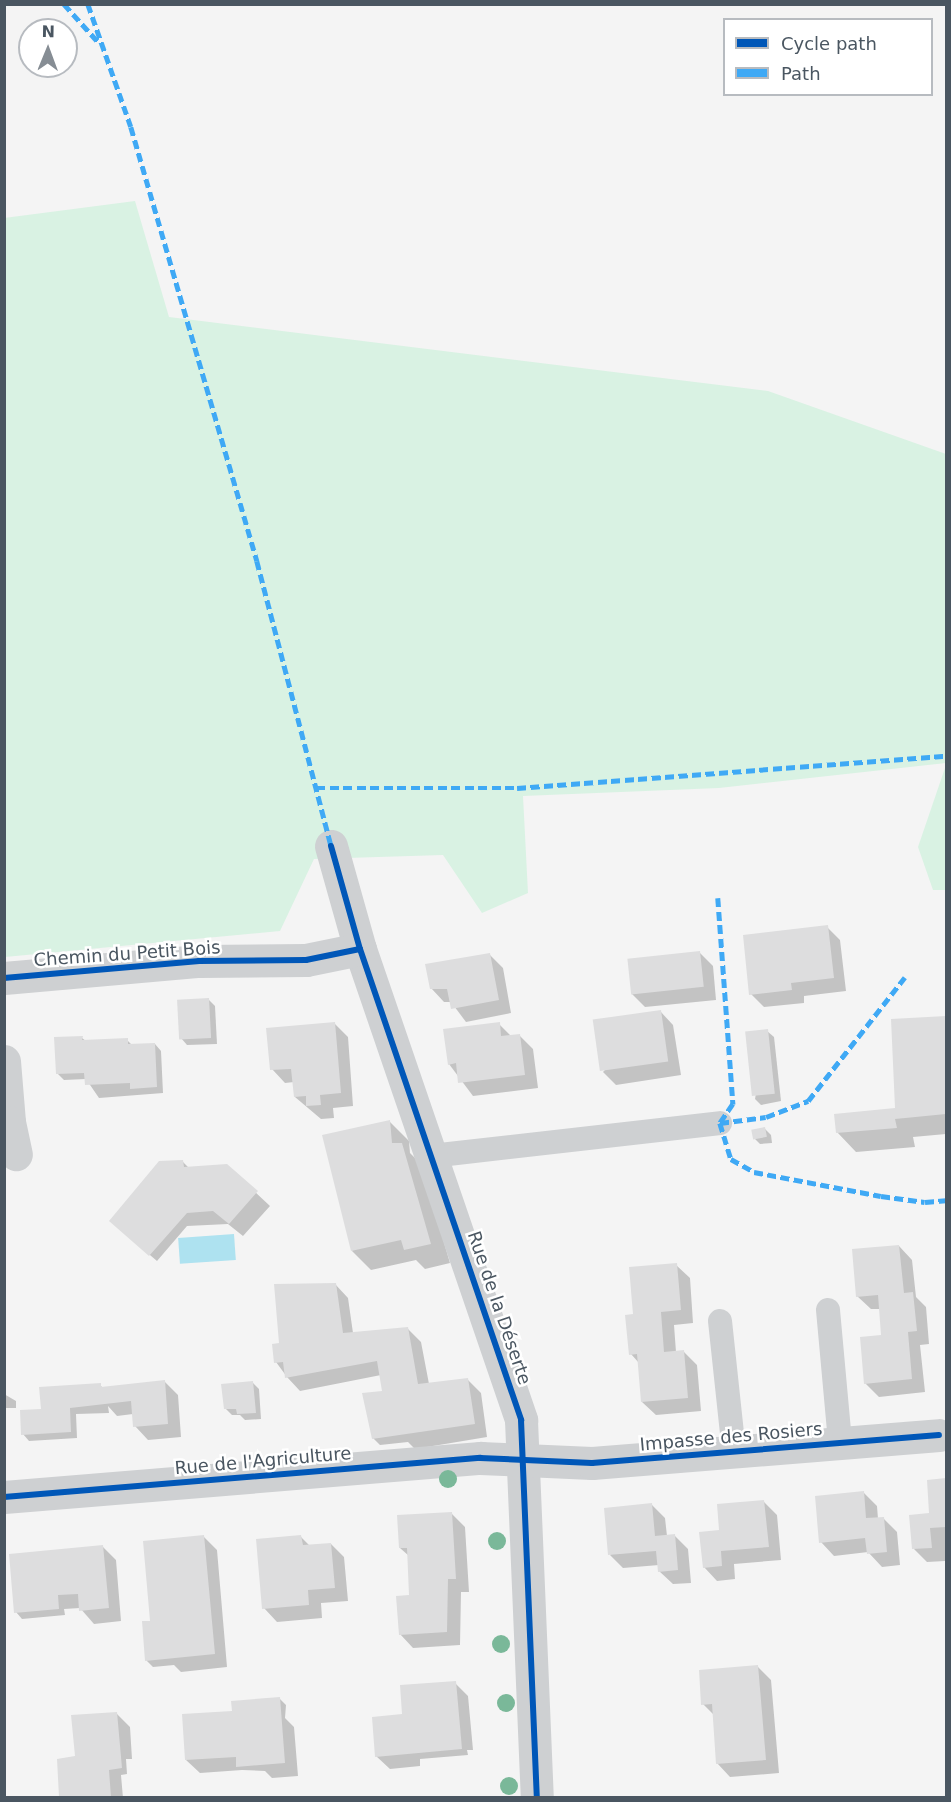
<!DOCTYPE html>
<html>
<head>
<meta charset="utf-8">
<style>
  body { margin:0 }
  #map { position:relative; width:951px; height:1802px; overflow:hidden; background:#f4f4f4; font-family:"DejaVu Sans",sans-serif }
  div>[style] { position:absolute }
  .green>* { inset:0; background:#d9f2e3 }
  .water>* { inset:0; background:#aee2f0; transform-origin:0 0 }
  .shadow>* { inset:0; background:#0003 }
  .building>* { inset:0; background:#ddddde; transform-origin:0 0 }
  .service>* { height:24px; margin:-12px; padding:0 12px; transform-origin:12px; border-radius:12px; background:#ced0d2 }
  .minor>* { height:33px; margin:-16.5px; padding:0 16.5px; transform-origin:16.5px; border-radius:16.5px; background:#ced0d2 }
  .quiet>* { height:4.5px; margin-top:-2.25px; transform-origin:0; background:repeating-linear-gradient(90deg,#3fa9f5 0 9px,transparent 0 13.5px) }
  .cycleway>* { height:6px; margin:-3px; padding:0 3px; transform-origin:3px; border-radius:3px; background:#0057b8 }
  .trees>* { width:18px; height:18px; margin:-9px; border-radius:50%; background:#7ab899 }
  span { translate:-50% -50%; white-space:nowrap; text-align:center; line-height:1.15; -webkit-text-stroke:5px #fff; paint-order:stroke }
  .street-label { font-size:18px; color:#4a5661 }
  .frame { position:absolute; inset:0; border:6px solid #4a5661; pointer-events:none }
  .legend { position:absolute; left:723px; top:18px; width:210px; height:78px; box-sizing:border-box; background:#fff; border:2px solid #b7bbc0; margin:0; padding:8px 10px; list-style:none; font-size:18px; color:#4a5661 }
  .legend li { display:flex; align-items:center; gap:12px; height:30px }
  .legend b { width:30px; border:2px solid #b7bbc0 }
  .north { position:absolute; left:18px; top:18px; width:60px; height:60px; box-sizing:border-box; background:#fff; border:2px solid #b7bbc0; border-radius:50%; rotate:1deg; font-size:16px; font-weight:700; line-height:24px; text-align:center; color:#4a5661 }
  .north::after { content:''; display:block; margin:auto; width:21px; height:27px; background:#868d94; clip-path:polygon(50% 0,100% 100%,50% 72%,0 100%) }
</style>
</head>
<body>
<div id="map">
  <div class="green">
    <i style="clip-path:polygon(135px 201px,169px 317px,768px 391px,946px 454px,946px 763px,719px 788px,523px 796px,528px 893px,482px 913px,443px 855px,314px 859px,280px 931px,5px 957px,4px 218px)"></i>
    <i style="clip-path:polygon(946px 765px,946px 890px,933px 890px,918px 847px)"></i>
  </div>
  <div class="water">
    <i style="left:234px;top:1234px;width:26px;height:56px;rotate:86deg"></i>
  </div>
  <div class="shadow">
    <i style="clip-path:polygon(827px 927px,840px 940px,846px 991px,804px 996px,804px 1003px,764px 1007px,751px 994px)"></i>
    <i style="clip-path:polygon(699px 952px,713px 966px,716px 1000px,645px 1007px,632px 994px)"></i>
    <i style="clip-path:polygon(490px 955px,503px 968px,511px 1013px,466px 1022px,451px 1002px,444px 1002px,431px 988px)"></i>
    <i style="clip-path:polygon(208px 999px,215px 1006px,217px 1044px,187px 1045px,181px 1038px)"></i>
    <i style="clip-path:polygon(660px 1011px,673px 1025px,681px 1075px,616px 1085px,603px 1072px)"></i>
    <i style="clip-path:polygon(946px 1018px,946px 1134px,913px 1137px,915px 1147px,856px 1152px,837px 1132px,896px 1109px,893px 1020px)"></i>
    <i style="clip-path:polygon(334px 1023px,348px 1037px,353px 1106px,333px 1108px,334px 1118px,321px 1119px,295px 1097px,294px 1082px,285px 1083px,272px 1069px)"></i>
    <i style="clip-path:polygon(499px 1024px,511px 1036px,519px 1035px,533px 1049px,538px 1088px,473px 1096px,449px 1064px)"></i>
    <i style="clip-path:polygon(767px 1031px,774px 1037px,781px 1101px,761px 1105px,755px 1099px)"></i>
    <i style="clip-path:polygon(82px 1038px,86px 1041px,127px 1040px,132px 1045px,155px 1044px,161px 1051px,163px 1093px,99px 1098px,86px 1079px,64px 1080px,57px 1073px)"></i>
    <i style="clip-path:polygon(390px 1122px,409px 1141px,410px 1153px,421px 1164px,450px 1263px,425px 1269px,416px 1260px,371px 1270px,352px 1251px)"></i>
    <i style="clip-path:polygon(765px 1129px,771px 1135px,772px 1143px,760px 1144px,753px 1137px)"></i>
    <i style="clip-path:polygon(182px 1161px,189px 1168px,227px 1166px,270px 1206px,243px 1236px,228px 1224px,187px 1226px,157px 1261px,117px 1227px)"></i>
    <i style="clip-path:polygon(899px 1246px,912px 1260px,916px 1297px,926px 1307px,929px 1344px,920px 1345px,925px 1392px,879px 1397px,865px 1383px,882px 1337px,880px 1309px,871px 1309px,857px 1296px)"></i>
    <i style="clip-path:polygon(676px 1265px,690px 1278px,693px 1323px,674px 1325px,676px 1352px,684px 1352px,697px 1365px,701px 1411px,656px 1415px,642px 1402px,639px 1363px,631px 1354px,635px 1316px)"></i>
    <i style="clip-path:polygon(335px 1284px,348px 1298px,353px 1333px,408px 1329px,421px 1342px,429px 1384px,467px 1379px,481px 1393px,487px 1437px,415px 1449px,408px 1442px,380px 1445px,373px 1438px,384px 1392px,381px 1375px,300px 1391px,287px 1377px,276px 1362px,281px 1344px)"></i>
    <i style="clip-path:polygon(164px 1381px,178px 1395px,181px 1437px,148px 1440px,135px 1426px,133px 1414px,117px 1416px,108px 1406px,109px 1413px,76px 1414px,77px 1438px,29px 1441px,23px 1434px,42px 1410px,100px 1385px,103px 1388px)"></i>
    <i style="clip-path:polygon(253px 1383px,259px 1389px,261px 1419px,245px 1420px,240px 1415px,232px 1415px,225px 1408px)"></i>
    <i style="clip-path:polygon(4px 1394px,16px 1401px,16px 1408px,5px 1408px,4px 1426px)"></i>
    <i style="clip-path:polygon(946px 1480px,945px 1561px,927px 1562px,914px 1549px,931px 1515px,928px 1482px)"></i>
    <i style="clip-path:polygon(864px 1493px,877px 1506px,878px 1519px,884px 1519px,897px 1532px,900px 1565px,882px 1567px,868px 1552px,834px 1556px,821px 1542px)"></i>
    <i style="clip-path:polygon(764px 1502px,777px 1515px,781px 1560px,734px 1564px,735px 1579px,717px 1581px,704px 1567px,721px 1532px)"></i>
    <i style="clip-path:polygon(652px 1505px,665px 1518px,667px 1536px,674px 1535px,688px 1549px,691px 1583px,673px 1584px,659px 1571px,659px 1565px,623px 1568px,610px 1555px)"></i>
    <i style="clip-path:polygon(452px 1514px,465px 1527px,469px 1592px,461px 1592px,460px 1645px,413px 1648px,400px 1634px,411px 1596px,409px 1556px,400px 1548px)"></i>
    <i style="clip-path:polygon(203px 1536px,217px 1550px,227px 1667px,181px 1672px,174px 1665px,153px 1667px,146px 1660px)"></i>
    <i style="clip-path:polygon(301px 1537px,310px 1546px,331px 1544px,344px 1557px,348px 1601px,321px 1603px,322px 1618px,277px 1622px,264px 1608px)"></i>
    <i style="clip-path:polygon(103px 1547px,116px 1560px,121px 1621px,94px 1624px,80px 1608px,64px 1609px,65px 1615px,22px 1619px,16px 1612px)"></i>
    <i style="clip-path:polygon(758px 1667px,771px 1680px,779px 1773px,730px 1777px,717px 1763px,714px 1715px,703px 1704px)"></i>
    <i style="clip-path:polygon(455px 1683px,468px 1696px,473px 1750px,467px 1750px,468px 1755px,420px 1759px,420px 1766px,390px 1769px,376px 1756px,403px 1716px)"></i>
    <i style="clip-path:polygon(279px 1698px,286px 1705px,285px 1718px,294px 1727px,298px 1776px,272px 1778px,265px 1771px,242px 1770px,200px 1773px,186px 1760px,233px 1712px)"></i>
    <i style="clip-path:polygon(117px 1714px,130px 1727px,132px 1759px,126px 1759px,127px 1774px,121px 1775px,123px 1798px,61px 1798px,58px 1760px,76px 1758px)"></i>
  </div>
  <div class="building">
    <i style="clip-path:polygon(828px 925px,834px 978px,791px 983px,792px 990px,749px 995px,743px 935px)"></i>
    <i style="left:700px;top:951px;width:36px;height:73px;rotate:84deg"></i>
    <i style="clip-path:polygon(490px 953px,499px 1000px,451px 1009px,447px 989px,430px 989px,425px 964px)"></i>
    <i style="left:209px;top:998px;width:40px;height:32px;rotate:87deg"></i>
    <i style="left:661px;top:1010px;width:52px;height:69px;rotate:82deg"></i>
    <i style="clip-path:polygon(946px 1016px,946px 1114px,895px 1119px,897px 1128px,836px 1133px,834px 1114px,895px 1108px,891px 1019px)"></i>
    <i style="clip-path:polygon(335px 1022px,341px 1093px,320px 1095px,321px 1105px,306px 1106px,306px 1096px,294px 1097px,291px 1069px,270px 1070px,266px 1028px)"></i>
    <i style="clip-path:polygon(500px 1022px,501px 1036px,520px 1034px,525px 1075px,458px 1083px,456px 1063px,448px 1065px,443px 1029px)"></i>
    <i style="left:768px;top:1029px;width:65px;height:23px;rotate:84deg"></i>
    <i style="clip-path:polygon(83px 1036px,82px 1040px,128px 1038px,128px 1044px,155px 1043px,157px 1087px,130px 1089px,130px 1083px,85px 1085px,84px 1073px,56px 1074px,54px 1037px)"></i>
    <i style="clip-path:polygon(390px 1120px,392px 1143px,402px 1143px,431px 1244px,404px 1250px,401px 1240px,351px 1251px,322px 1135px)"></i>
    <i style="left:765px;top:1127px;width:10px;height:14px;rotate:79deg"></i>
    <i style="clip-path:polygon(183px 1160px,184px 1167px,227px 1164px,258px 1191px,229px 1224px,213px 1211px,187px 1213px,149px 1256px,109px 1221px,159px 1161px)"></i>
    <i style="clip-path:polygon(899px 1245px,904px 1293px,913px 1292px,917px 1331px,908px 1332px,912px 1379px,864px 1384px,860px 1337px,881px 1335px,878px 1295px,856px 1297px,852px 1249px)"></i>
    <i style="clip-path:polygon(677px 1263px,681px 1310px,661px 1312px,664px 1352px,684px 1350px,688px 1398px,641px 1402px,637px 1354px,629px 1355px,625px 1315px,633px 1314px,629px 1267px)"></i>
    <i style="clip-path:polygon(336px 1283px,343px 1333px,408px 1327px,418px 1384px,468px 1378px,475px 1424px,372px 1439px,362px 1393px,382px 1391px,377px 1361px,285px 1378px,283px 1362px,274px 1363px,272px 1344px,279px 1343px,274px 1284px)"></i>
    <i style="clip-path:polygon(165px 1380px,168px 1424px,133px 1427px,131px 1401px,70px 1408px,71px 1432px,21px 1435px,20px 1410px,41px 1409px,39px 1387px,101px 1383px,101px 1387px)"></i>
    <i style="clip-path:polygon(253px 1381px,256px 1413px,237px 1414px,236px 1409px,224px 1409px,221px 1384px)"></i>
    <i style="clip-path:polygon(946px 1478px,946px 1527px,930px 1528px,932px 1548px,912px 1549px,909px 1515px,929px 1513px,927px 1480px)"></i>
    <i style="clip-path:polygon(864px 1491px,866px 1518px,884px 1517px,887px 1552px,867px 1554px,865px 1538px,819px 1543px,815px 1496px)"></i>
    <i style="clip-path:polygon(764px 1500px,769px 1547px,721px 1551px,722px 1566px,703px 1568px,699px 1532px,719px 1530px,717px 1504px)"></i>
    <i style="clip-path:polygon(652px 1503px,655px 1536px,675px 1534px,678px 1570px,658px 1572px,656px 1551px,608px 1555px,604px 1508px)"></i>
    <i style="clip-path:polygon(452px 1512px,456px 1579px,448px 1579px,447px 1632px,399px 1635px,396px 1596px,409px 1595px,407px 1548px,399px 1548px,397px 1515px)"></i>
    <i style="clip-path:polygon(204px 1535px,215px 1654px,145px 1661px,142px 1621px,150px 1621px,143px 1541px)"></i>
    <i style="clip-path:polygon(301px 1535px,303px 1545px,331px 1543px,335px 1588px,308px 1590px,309px 1605px,262px 1609px,256px 1539px)"></i>
    <i style="clip-path:polygon(103px 1545px,109px 1608px,79px 1611px,78px 1594px,58px 1595px,59px 1609px,14px 1613px,9px 1554px)"></i>
    <i style="clip-path:polygon(758px 1665px,766px 1760px,716px 1764px,712px 1704px,701px 1705px,699px 1670px)"></i>
    <i style="clip-path:polygon(456px 1681px,462px 1749px,375px 1757px,372px 1717px,402px 1714px,400px 1685px)"></i>
    <i style="clip-path:polygon(280px 1697px,285px 1763px,236px 1767px,236px 1757px,185px 1760px,182px 1714px,232px 1711px,231px 1701px)"></i>
    <i style="clip-path:polygon(117px 1712px,122px 1768px,109px 1770px,111px 1797px,59px 1797px,57px 1759px,75px 1756px,71px 1715px)"></i>
  </div>
  <div class="service">
    <i style="left:431px;top:1156px;width:291px;rotate:-6.5deg"></i>
    <i style="left:828px;top:1310px;width:134px;rotate:84.8deg"></i>
    <i style="left:720px;top:1321px;width:133px;rotate:83.9deg"></i>
  </div>
  <div class="minor">
    <i style="left:331px;top:846px;width:107px;rotate:74.3deg"></i>
    <i style="left:360px;top:949px;width:498px;rotate:71.1deg"></i>
    <i style="left:521px;top:1420px;width:378px;rotate:87.6deg"></i>
    <i style="left:4px;top:978px;width:196px;rotate:-5deg"></i>
    <i style="left:199px;top:961px;width:107px;rotate:-0.5deg"></i>
    <i style="left:306px;top:960px;width:55px;rotate:-11.5deg"></i>
    <i style="left:4px;top:1061px;width:61px;rotate:85.3deg"></i>
    <i style="left:9px;top:1122px;width:33px;rotate:78deg"></i>
    <i style="left:4px;top:1497px;width:478px;rotate:-4.7deg"></i>
    <i style="left:480px;top:1458px;width:112px;rotate:2.6deg"></i>
    <i style="left:592px;top:1463px;width:348px;rotate:-4.6deg"></i>
  </div>
  <div class="quiet">
    <i style="left:64px;top:4px;width:54px;rotate:48deg"></i>
    <i style="left:88px;top:4px;width:130px;rotate:70.7deg"></i>
    <i style="left:131px;top:127px;width:452px;rotate:73.8deg"></i>
    <i style="left:257px;top:561px;width:294px;rotate:75.4deg"></i>
    <i style="left:316px;top:788px;width:201px"></i>
    <i style="left:517px;top:788px;width:430px;rotate:-4.3deg"></i>
    <i style="left:718px;top:898px;width:207px;rotate:85.8deg"></i>
    <i style="left:733px;top:1104px;width:23px;rotate:124deg"></i>
    <i style="left:720px;top:1123px;width:38px;rotate:73deg"></i>
    <i style="left:731px;top:1159px;width:26px;rotate:29deg"></i>
    <i style="left:754px;top:1172px;width:129px;rotate:10.7deg"></i>
    <i style="left:881px;top:1196px;width:44px;rotate:7.8deg"></i>
    <i style="left:925px;top:1202px;width:21px;rotate:-5deg"></i>
    <i style="left:720px;top:1123px;width:46px;rotate:-7.4deg"></i>
    <i style="left:766px;top:1117px;width:45px;rotate:-20.9deg"></i>
    <i style="left:808px;top:1101px;width:157px;rotate:-52deg"></i>
  </div>
  <div class="cycleway">
    <i style="left:331px;top:846px;width:107px;rotate:74.3deg"></i>
    <i style="left:360px;top:949px;width:498px;rotate:71.1deg"></i>
    <i style="left:521px;top:1420px;width:378px;rotate:87.6deg"></i>
    <i style="left:4px;top:978px;width:196px;rotate:-5deg"></i>
    <i style="left:199px;top:961px;width:107px;rotate:-0.5deg"></i>
    <i style="left:306px;top:960px;width:55px;rotate:-11.5deg"></i>
    <i style="left:4px;top:1497px;width:478px;rotate:-4.7deg"></i>
    <i style="left:480px;top:1458px;width:112px;rotate:2.6deg"></i>
    <i style="left:592px;top:1463px;width:348px;rotate:-4.6deg"></i>
  </div>
  <div class="trees">
    <i style="left:448px;top:1479px"></i>
    <i style="left:497px;top:1541px"></i>
    <i style="left:501px;top:1644px"></i>
    <i style="left:506px;top:1703px"></i>
    <i style="left:509px;top:1786px"></i>
  </div>
  <div class="street-label">
    <span style="left:127px;top:954px;rotate:-4deg">Chemin du Petit Bois</span>
    <span style="left:499px;top:1308px;rotate:71deg">Rue de la Déserte</span>
    <span style="left:731px;top:1437px;rotate:-5deg">Impasse des Rosiers</span>
    <span style="left:263px;top:1461px;rotate:-5deg">Rue de l'Agriculture</span>
  </div>
  <div class="frame"></div>
  <ul class="legend">
  <li><b style="height:8px;background:#0057b8"></b>Cycle path</li>
  <li><b style="height:8px;background:#3fa9f5"></b>Path</li>
  </ul>
  <div class="north">N</div>
</div>
</body>
</html>
